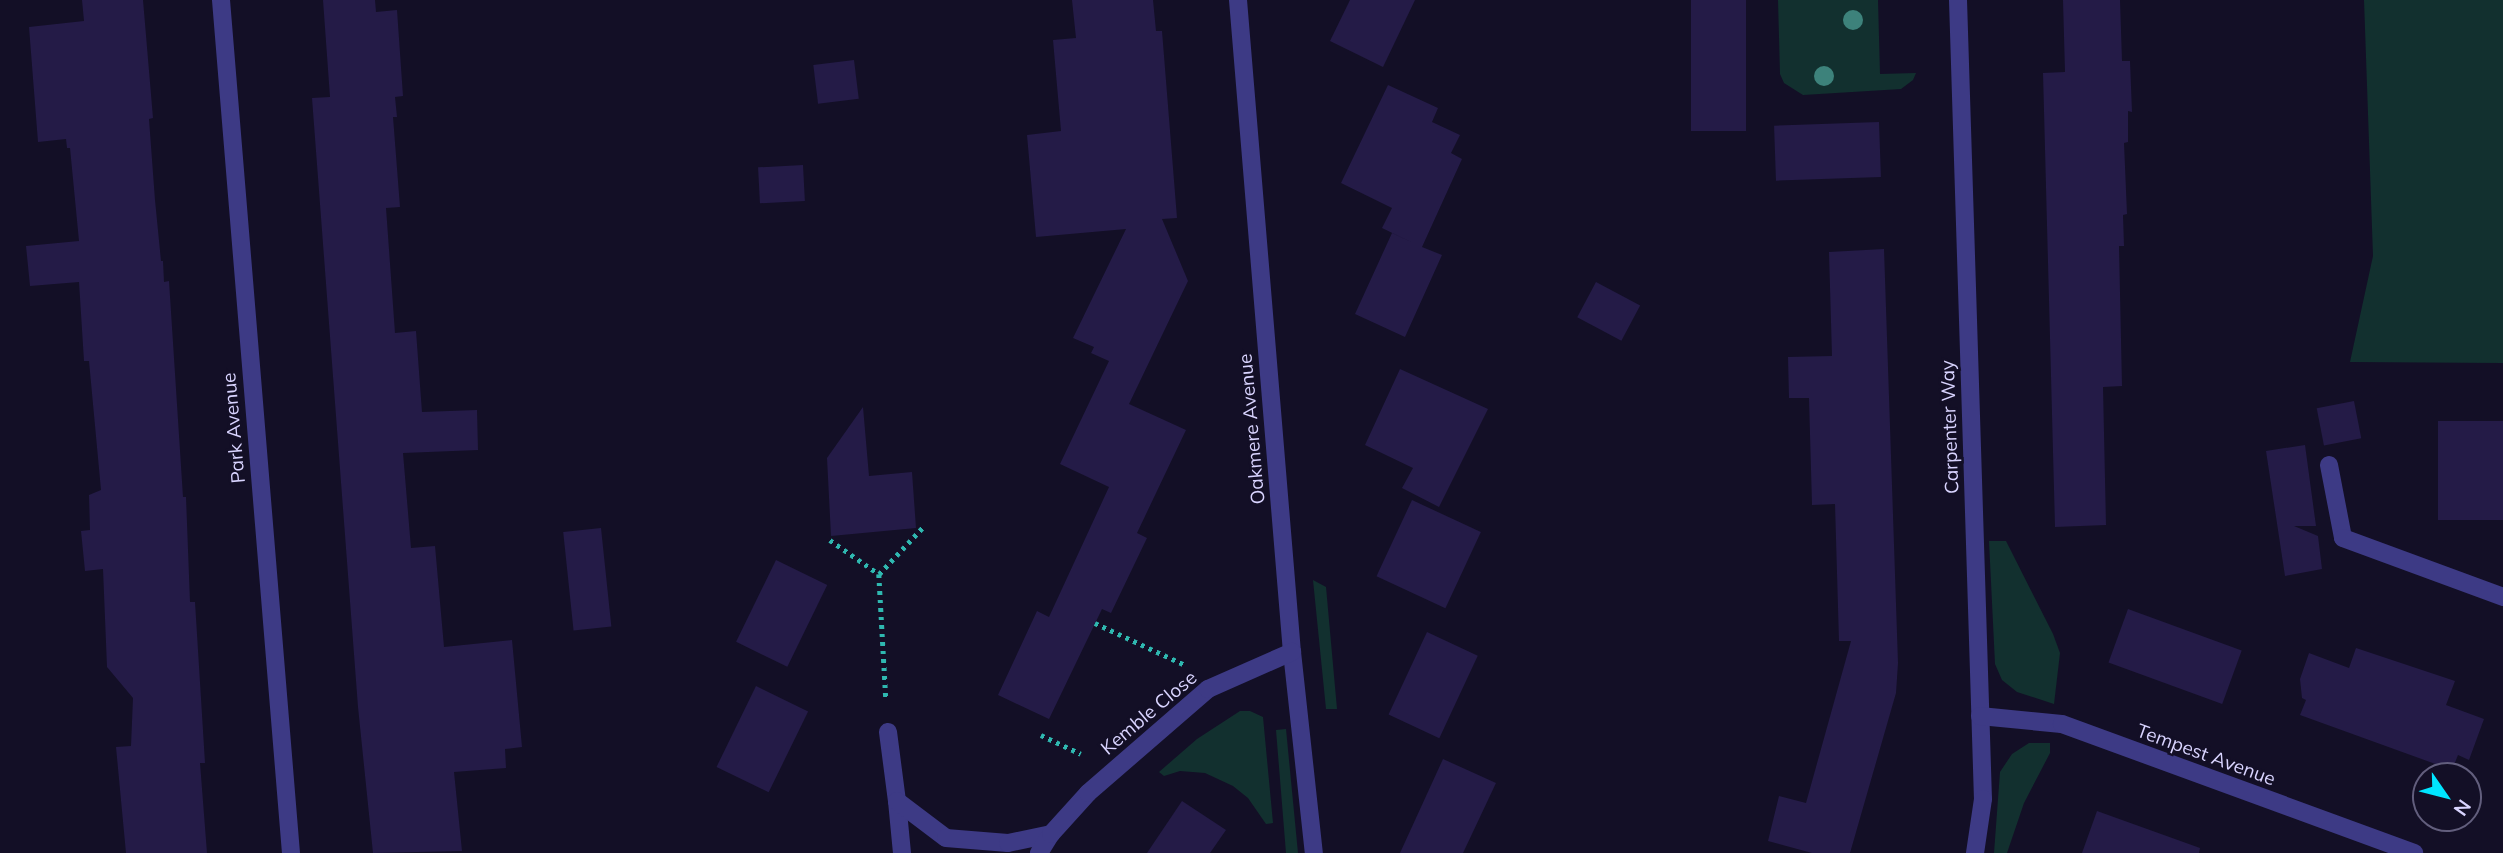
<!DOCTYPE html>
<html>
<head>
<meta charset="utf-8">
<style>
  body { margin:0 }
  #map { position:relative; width:2503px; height:853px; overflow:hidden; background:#130f26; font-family:Mulish,sans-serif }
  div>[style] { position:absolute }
  .green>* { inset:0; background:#12302f }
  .building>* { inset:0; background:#241b47; transform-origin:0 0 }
  .path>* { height:4.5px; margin-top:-2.25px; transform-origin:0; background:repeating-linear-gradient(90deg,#2fb8b0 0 3.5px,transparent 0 8.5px) }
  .service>* { height:18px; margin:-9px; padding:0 9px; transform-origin:9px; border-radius:9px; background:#3d3a85 }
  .minor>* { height:18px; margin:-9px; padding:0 9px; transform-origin:9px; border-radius:9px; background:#3d3a85 }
  .trees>* { width:20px; height:20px; margin:-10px; border-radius:50%; background:#3d827b }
  span { translate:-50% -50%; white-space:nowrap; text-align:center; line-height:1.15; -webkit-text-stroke:5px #130f26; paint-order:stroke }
  .street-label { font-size:19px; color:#d9d4ff }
  .north { position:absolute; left:2412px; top:762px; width:70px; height:70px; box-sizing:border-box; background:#130f26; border:2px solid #625e7d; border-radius:50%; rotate:125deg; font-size:19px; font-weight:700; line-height:28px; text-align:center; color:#d9d4ff }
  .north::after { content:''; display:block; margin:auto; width:24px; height:32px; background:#00e5ff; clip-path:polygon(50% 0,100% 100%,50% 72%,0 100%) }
</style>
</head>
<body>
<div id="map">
  <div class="green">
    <i style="clip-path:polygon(1778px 0,1878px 0,1880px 74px,1916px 73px,1913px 80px,1901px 89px,1803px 95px,1784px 83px,1780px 74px)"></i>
    <i style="clip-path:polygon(2364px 0,2503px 0,2503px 363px,2350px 362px,2373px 256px)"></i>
    <i style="clip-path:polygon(1989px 541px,2006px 541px,2053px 634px,2060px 653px,2054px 704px,2017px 692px,2002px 680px,1995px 664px)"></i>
    <i style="clip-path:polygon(1313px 580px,1326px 587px,1337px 709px,1326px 709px)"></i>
    <i style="clip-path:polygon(1240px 711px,1250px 711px,1263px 717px,1273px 823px,1266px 824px,1248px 798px,1233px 786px,1205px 773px,1180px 771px,1164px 776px,1159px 772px,1197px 739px)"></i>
    <i style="clip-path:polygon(1286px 729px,1298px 853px,1286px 853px,1276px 730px)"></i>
    <i style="clip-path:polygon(2029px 743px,2050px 743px,2050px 753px,2024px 803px,2007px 853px,1994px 853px,2000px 772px,2012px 754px)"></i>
  </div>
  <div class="building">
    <i style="clip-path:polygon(82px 0,143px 0,153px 118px,149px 119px,155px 200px,161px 261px,163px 261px,164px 282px,169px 281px,183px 497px,186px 497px,190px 602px,195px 602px,205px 763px,200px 763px,207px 853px,126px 853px,116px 747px,131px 746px,133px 698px,107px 667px,103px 569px,85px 571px,81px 531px,90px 530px,89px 495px,101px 490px,89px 361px,84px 361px,79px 282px,30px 286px,26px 246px,79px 241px,70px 148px,67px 148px,66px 139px,38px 142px,29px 27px,84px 21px)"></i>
    <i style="clip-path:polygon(323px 0,375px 0,376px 12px,397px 10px,403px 96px,395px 97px,397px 117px,393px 117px,400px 207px,386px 208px,395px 333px,416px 331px,422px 412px,477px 410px,478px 450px,403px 453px,411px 548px,435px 546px,444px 647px,512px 640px,522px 747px,505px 749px,506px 768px,454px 772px,462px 851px,373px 853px,358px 707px,312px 98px,330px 97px)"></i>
    <i style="clip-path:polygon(1072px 0,1153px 0,1156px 31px,1162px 31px,1177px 218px,1162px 219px,1188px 281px,1129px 404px,1186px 430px,1137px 533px,1147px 538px,1111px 613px,1102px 609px,1049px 719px,998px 695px,1037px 611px,1049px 617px,1109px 487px,1060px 464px,1109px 361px,1091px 353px,1094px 347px,1073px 338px,1126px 229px,1036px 237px,1027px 135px,1061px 131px,1053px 40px,1076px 38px)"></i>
    <i style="clip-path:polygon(1350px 0,1415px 0,1383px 67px,1330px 41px)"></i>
    <i style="left:1691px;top:0;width:55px;height:131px"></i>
    <i style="clip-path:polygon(2063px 0,2120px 0,2122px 61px,2130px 61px,2132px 112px,2128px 111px,2128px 142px,2124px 143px,2127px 214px,2123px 215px,2124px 246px,2119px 246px,2122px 386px,2103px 387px,2106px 525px,2055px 527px,2043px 73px,2065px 72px)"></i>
    <i style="left:854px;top:60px;width:39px;height:41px;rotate:83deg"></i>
    <i style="clip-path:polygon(1388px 85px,1438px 108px,1432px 122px,1460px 135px,1451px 153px,1462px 159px,1422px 247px,1442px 255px,1405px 337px,1355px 314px,1392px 233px,1413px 243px,1382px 228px,1392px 208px,1341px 183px)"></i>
    <i style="left:1879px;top:122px;width:55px;height:105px;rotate:88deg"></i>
    <i style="left:803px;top:165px;width:36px;height:45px;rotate:87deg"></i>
    <i style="clip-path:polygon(1884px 249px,1898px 663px,1896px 693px,1850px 853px,1812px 853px,1768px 841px,1779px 796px,1806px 803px,1851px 641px,1839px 641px,1835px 504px,1812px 505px,1809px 398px,1789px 398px,1788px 357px,1832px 356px,1829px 252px)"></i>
    <i style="left:1596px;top:282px;width:50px;height:40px;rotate:28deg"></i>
    <i style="clip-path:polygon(1400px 369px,1488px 409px,1439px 507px,1402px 488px,1413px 468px,1365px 445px)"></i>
    <i style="left:2354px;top:401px;width:38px;height:38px;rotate:79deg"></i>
    <i style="clip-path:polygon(863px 407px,869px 476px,912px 472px,916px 528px,831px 536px,827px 458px)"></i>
    <i style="left:2503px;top:421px;width:99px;height:65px;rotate:90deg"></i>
    <i style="clip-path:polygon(2305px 445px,2316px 526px,2294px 526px,2318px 536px,2322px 569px,2285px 576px,2266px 451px)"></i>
    <i style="left:1412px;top:500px;width:76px;height:84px;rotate:25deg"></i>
    <i style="left:601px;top:528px;width:99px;height:38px;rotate:84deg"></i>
    <i style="left:776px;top:560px;width:57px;height:91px;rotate:26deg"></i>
    <i style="left:2128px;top:609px;width:121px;height:57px;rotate:20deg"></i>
    <i style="left:1427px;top:632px;width:56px;height:91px;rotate:25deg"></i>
    <i style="clip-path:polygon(2356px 648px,2455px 681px,2446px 705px,2484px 719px,2469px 760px,2458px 755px,2452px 770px,2300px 715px,2306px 700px,2302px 698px,2300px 679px,2309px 653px,2349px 668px)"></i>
    <i style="left:756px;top:686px;width:58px;height:90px;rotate:26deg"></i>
    <i style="clip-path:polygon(1443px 759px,1496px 783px,1463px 853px,1400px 853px)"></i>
    <i style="clip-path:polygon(1182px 801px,1226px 830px,1210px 853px,1147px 853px)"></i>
    <i style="clip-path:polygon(2097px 811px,2200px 848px,2199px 853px,2082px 853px)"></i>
  </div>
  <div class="path">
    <i style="left:830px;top:540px;width:60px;rotate:34.8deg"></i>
    <i style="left:879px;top:574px;width:66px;rotate:-46.8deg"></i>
    <i style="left:879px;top:574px;width:125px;rotate:86.8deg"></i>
    <i style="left:1095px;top:623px;width:99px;rotate:25deg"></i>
    <i style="left:1041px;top:735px;width:44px;rotate:25.4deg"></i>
  </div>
  <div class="service">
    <i style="left:2329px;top:465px;width:74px;rotate:79.1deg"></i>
    <i style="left:2343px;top:538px;width:171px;rotate:20.2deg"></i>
  </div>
  <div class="minor">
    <i style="left:221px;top:0;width:856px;rotate:85.31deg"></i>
    <i style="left:1238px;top:0;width:654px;rotate:85.27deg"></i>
    <i style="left:1292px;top:652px;width:202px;rotate:83.8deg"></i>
    <i style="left:1958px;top:0;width:799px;rotate:88.21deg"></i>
    <i style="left:1983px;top:799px;width:55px;rotate:98.4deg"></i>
    <i style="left:1980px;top:716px;width:82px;rotate:5.6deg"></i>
    <i style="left:2062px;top:724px;width:375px;rotate:20.1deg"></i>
    <i style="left:888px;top:732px;width:70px;rotate:82.6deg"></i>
    <i style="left:902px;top:853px;width:52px;rotate:-95.5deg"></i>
    <i style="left:897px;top:801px;width:61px;rotate:37.1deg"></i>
    <i style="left:946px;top:838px;width:62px;rotate:4.6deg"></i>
    <i style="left:1008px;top:843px;width:44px;rotate:-11.8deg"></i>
    <i style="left:1039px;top:853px;width:22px;rotate:-58deg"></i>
    <i style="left:1051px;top:834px;width:55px;rotate:-47.9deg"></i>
    <i style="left:1088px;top:793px;width:159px;rotate:-40.9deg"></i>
    <i style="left:1208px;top:689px;width:92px;rotate:-23.8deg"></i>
  </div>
  <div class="trees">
    <i style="left:1853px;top:20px"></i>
    <i style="left:1824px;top:76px"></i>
  </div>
  <div class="street-label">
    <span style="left:1950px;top:427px;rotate:-92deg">Carpenter Way</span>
    <span style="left:234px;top:428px;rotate:-95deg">Park Avenue</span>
    <span style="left:1252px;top:429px;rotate:-95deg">Oakmere Avenue</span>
    <span style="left:1149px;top:713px;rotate:-40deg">Kemble Close</span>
    <span style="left:2206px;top:755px;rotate:20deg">Tempest Avenue</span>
  </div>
  <div class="north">N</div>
</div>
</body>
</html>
